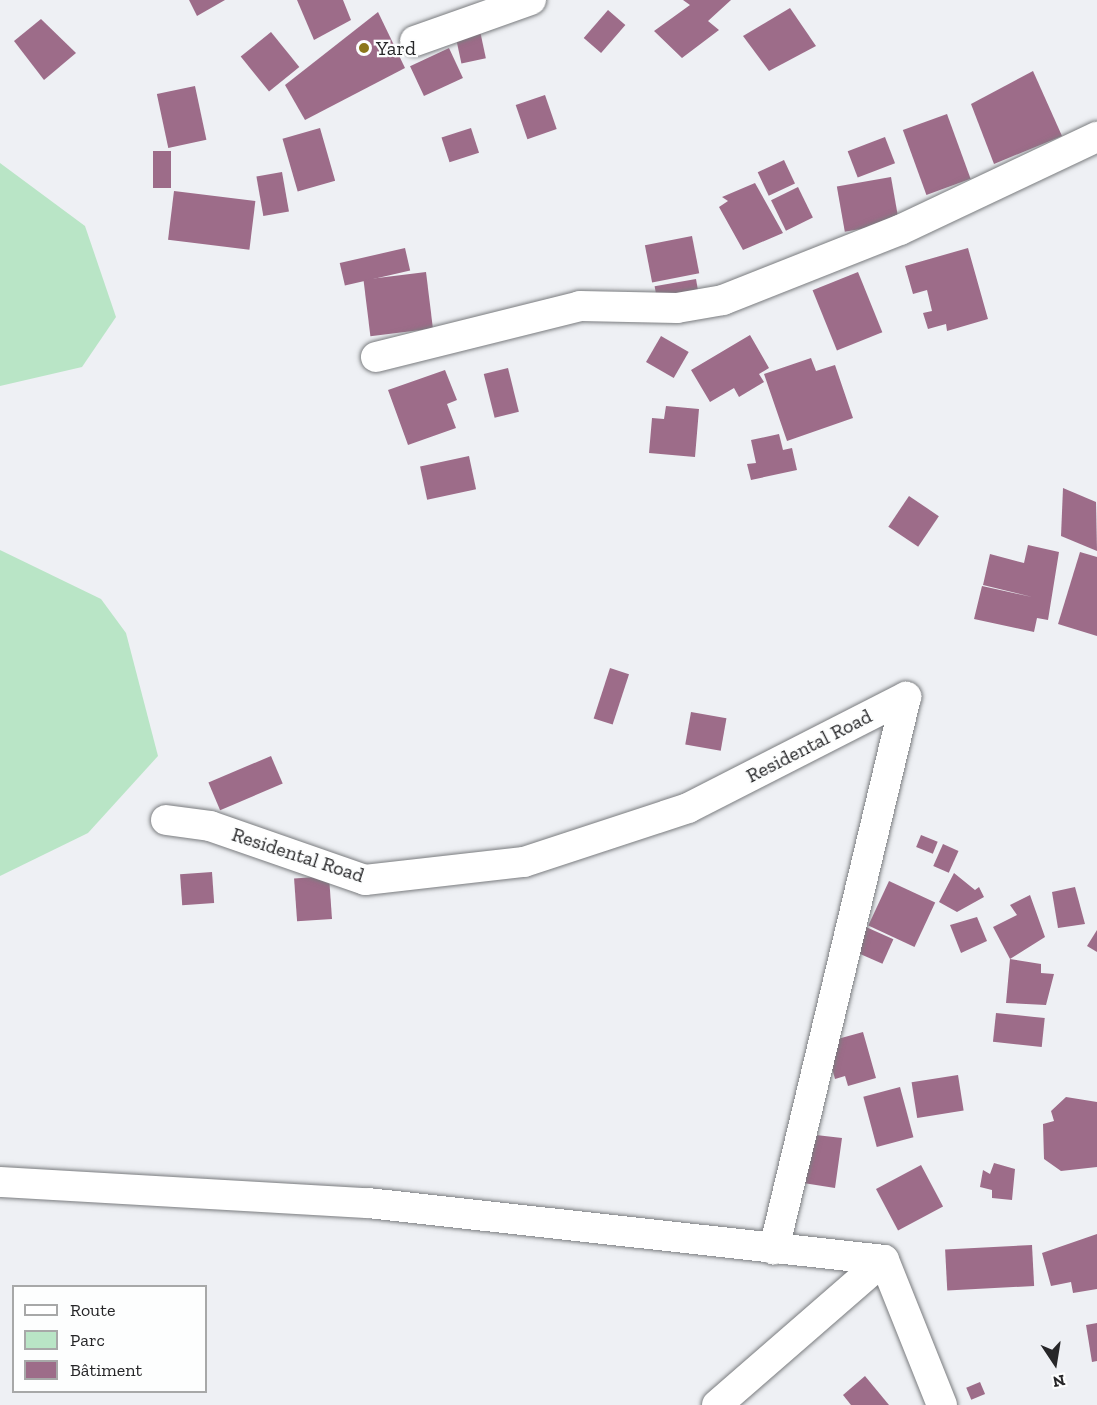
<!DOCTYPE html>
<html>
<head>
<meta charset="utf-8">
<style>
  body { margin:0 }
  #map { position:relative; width:1097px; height:1405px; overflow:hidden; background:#eef0f4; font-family:"Zilla Slab",serif }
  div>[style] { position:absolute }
  .green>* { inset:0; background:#b9e5c6 }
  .building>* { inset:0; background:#9d6c89; transform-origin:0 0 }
  .roads { filter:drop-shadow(0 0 2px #7a7c7f) drop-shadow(0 0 2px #7a7c7f) }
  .street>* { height:30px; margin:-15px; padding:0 15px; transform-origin:15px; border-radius:15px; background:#fff }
  .dots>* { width:16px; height:16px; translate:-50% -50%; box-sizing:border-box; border:3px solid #fdfefe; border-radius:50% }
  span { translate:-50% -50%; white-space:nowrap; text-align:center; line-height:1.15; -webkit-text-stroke:4.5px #fdfefe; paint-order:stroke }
  .poi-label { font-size:20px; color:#262628 }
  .left { translate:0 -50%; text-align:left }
  .street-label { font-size:20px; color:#262628 }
  .legend { position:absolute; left:12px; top:1285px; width:195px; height:108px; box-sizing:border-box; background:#fdfefe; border:2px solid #a7a8a8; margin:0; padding:8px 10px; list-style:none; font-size:18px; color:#262628 }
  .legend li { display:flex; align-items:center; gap:12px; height:30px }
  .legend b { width:30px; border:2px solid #a7a8a8 }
  .north { position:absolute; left:1025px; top:1333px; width:60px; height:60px; -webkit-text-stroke:4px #fdfefe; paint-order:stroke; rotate:168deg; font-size:16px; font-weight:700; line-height:24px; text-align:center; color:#262628 }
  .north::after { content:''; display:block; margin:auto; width:21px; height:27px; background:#262628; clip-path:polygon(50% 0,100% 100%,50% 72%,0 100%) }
</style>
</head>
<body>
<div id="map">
  <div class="green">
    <i style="clip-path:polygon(0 163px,85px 226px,116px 317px,82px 367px,0 386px)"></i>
    <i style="clip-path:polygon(0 550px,101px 599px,126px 633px,158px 756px,88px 833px,0 876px)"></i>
  </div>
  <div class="building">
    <i style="clip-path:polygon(189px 0,225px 0,197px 16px)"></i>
    <i style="clip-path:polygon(297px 0,343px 0,351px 20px,314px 40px)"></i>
    <i style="clip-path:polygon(683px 0,731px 0,708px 21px,719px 30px,682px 58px,654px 31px,690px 5px)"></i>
    <i style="clip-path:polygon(790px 8px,816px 46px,769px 71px,743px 36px)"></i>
    <i style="left:608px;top:10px;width:23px;height:37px;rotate:41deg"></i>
    <i style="clip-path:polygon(378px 12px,405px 68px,305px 120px,285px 85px)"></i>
    <i style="clip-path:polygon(41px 19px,76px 53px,44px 80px,14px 41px)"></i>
    <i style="left:479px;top:26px;width:33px;height:25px;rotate:78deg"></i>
    <i style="left:271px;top:32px;width:45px;height:39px;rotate:51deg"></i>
    <i style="left:449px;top:48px;width:33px;height:43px;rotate:65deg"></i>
    <i style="clip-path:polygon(1033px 71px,1062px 136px,994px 164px,971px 104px)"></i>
    <i style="left:195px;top:86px;width:55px;height:39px;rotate:78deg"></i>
    <i style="left:545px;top:95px;width:36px;height:31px;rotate:71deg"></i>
    <i style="left:947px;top:114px;width:69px;height:47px;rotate:70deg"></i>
    <i style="left:320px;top:128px;width:55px;height:39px;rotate:74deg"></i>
    <i style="left:471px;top:128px;width:26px;height:31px;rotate:72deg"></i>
    <i style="left:885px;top:137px;width:28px;height:40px;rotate:69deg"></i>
    <i style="left:153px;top:151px;width:18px;height:37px"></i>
    <i style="left:784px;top:160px;width:26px;height:29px;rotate:65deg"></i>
    <i style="left:282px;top:172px;width:40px;height:26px;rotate:80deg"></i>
    <i style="left:891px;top:177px;width:46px;height:55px;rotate:80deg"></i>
    <i style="clip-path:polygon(755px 183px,783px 233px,743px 250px,719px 207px,728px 201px,722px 197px)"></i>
    <i style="left:798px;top:187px;width:34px;height:30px;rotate:64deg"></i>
    <i style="left:174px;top:191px;width:82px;height:49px;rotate:7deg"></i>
    <i style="left:692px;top:236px;width:38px;height:48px;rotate:79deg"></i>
    <i style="left:405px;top:248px;width:23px;height:67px;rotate:77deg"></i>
    <i style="clip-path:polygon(968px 248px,988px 319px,947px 331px,946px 324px,928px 329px,923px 313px,932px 311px,927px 290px,913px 294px,905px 266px)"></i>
    <i style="left:426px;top:272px;width:57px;height:63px;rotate:83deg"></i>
    <i style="left:858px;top:272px;width:65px;height:49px;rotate:68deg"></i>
    <i style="left:696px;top:279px;width:22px;height:42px;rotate:80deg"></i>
    <i style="clip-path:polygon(750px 335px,769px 368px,759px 374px,764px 382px,739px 397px,734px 388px,710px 402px,691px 370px)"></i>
    <i style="left:661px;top:336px;width:32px;height:30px;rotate:30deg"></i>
    <i style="clip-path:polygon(811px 358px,816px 371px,835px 365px,853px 418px,787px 441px,764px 374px)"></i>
    <i style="left:508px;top:368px;width:45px;height:25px;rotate:76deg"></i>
    <i style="clip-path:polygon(445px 370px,457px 400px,447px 404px,456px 428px,408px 445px,388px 390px)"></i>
    <i style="clip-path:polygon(666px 406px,699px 409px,695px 457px,649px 453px,652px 418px,664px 419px)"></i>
    <i style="clip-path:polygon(779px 434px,783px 450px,792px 448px,797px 470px,751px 480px,747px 464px,756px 463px,751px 440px)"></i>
    <i style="left:469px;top:456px;width:34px;height:50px;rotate:78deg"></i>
    <i style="clip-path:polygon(1063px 488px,1096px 502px,1097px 551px,1061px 536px)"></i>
    <i style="left:909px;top:496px;width:36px;height:37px;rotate:34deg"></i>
    <i style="clip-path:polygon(1028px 545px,1059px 552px,1048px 620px,1037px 618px,1034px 632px,974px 619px,982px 586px,1032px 597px,983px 585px,990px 554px,1024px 563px)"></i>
    <i style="clip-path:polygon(1080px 552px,1097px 557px,1097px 636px,1058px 624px)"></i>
    <i style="left:610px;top:668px;width:20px;height:53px;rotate:18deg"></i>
    <i style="left:691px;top:712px;width:36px;height:33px;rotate:10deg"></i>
    <i style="left:271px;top:756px;width:30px;height:68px;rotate:67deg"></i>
    <i style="left:921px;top:835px;width:18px;height:13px;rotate:22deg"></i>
    <i style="left:943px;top:844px;width:17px;height:24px;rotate:24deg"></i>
    <i style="left:212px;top:872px;width:31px;height:32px;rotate:86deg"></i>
    <i style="clip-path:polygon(954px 873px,975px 890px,979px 887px,984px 897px,957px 912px,939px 902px)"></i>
    <i style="left:329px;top:876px;width:43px;height:35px;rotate:86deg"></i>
    <i style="left:889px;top:881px;width:51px;height:49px;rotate:25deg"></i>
    <i style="clip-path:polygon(1075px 887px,1085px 924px,1058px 928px,1052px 892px)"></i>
    <i style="clip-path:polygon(1030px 895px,1045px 937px,1010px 959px,1041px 964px,1041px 973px,1054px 974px,1046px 1005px,1006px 1003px,1010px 959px,993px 927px,1017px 915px,1010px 905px)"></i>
    <i style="clip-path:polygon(977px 917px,987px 941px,961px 953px,950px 925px)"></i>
    <i style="left:866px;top:927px;width:30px;height:27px;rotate:24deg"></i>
    <i style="clip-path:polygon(1097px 930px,1097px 952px,1087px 946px)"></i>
    <i style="left:996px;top:1013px;width:49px;height:29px;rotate:6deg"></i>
    <i style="clip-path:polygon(863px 1032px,876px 1078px,848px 1086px,845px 1076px,835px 1079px,828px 1054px,837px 1052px,834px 1040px)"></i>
    <i style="left:958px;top:1075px;width:36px;height:47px;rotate:81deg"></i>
    <i style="left:900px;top:1087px;width:52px;height:38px;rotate:75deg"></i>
    <i style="clip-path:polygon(1066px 1097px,1097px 1102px,1097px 1167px,1061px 1171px,1044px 1159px,1043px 1124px,1054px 1121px,1051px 1111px)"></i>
    <i style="clip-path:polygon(816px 1135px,842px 1138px,835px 1188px,797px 1182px,803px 1141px,815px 1143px)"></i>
    <i style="clip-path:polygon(994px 1163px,1015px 1169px,1012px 1200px,992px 1198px,992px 1190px,980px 1187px,983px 1170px,990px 1174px)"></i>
    <i style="left:921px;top:1165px;width:47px;height:51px;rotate:62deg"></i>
    <i style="clip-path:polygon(1097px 1234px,1097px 1289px,1073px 1293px,1071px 1282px,1051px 1286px,1042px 1253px)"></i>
    <i style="left:1032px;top:1245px;width:41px;height:87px;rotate:87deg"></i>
    <i style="clip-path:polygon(1097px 1323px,1097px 1361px,1092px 1362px,1086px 1325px)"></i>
    <i style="clip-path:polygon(865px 1376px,889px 1405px,851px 1405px,843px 1395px)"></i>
    <i style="left:980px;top:1382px;width:13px;height:15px;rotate:67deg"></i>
  </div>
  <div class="roads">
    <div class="street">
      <i style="left:415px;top:41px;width:123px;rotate:-19.5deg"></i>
      <i style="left:376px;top:357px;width:210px;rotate:-14deg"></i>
      <i style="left:580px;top:306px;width:97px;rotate:1.2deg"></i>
      <i style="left:677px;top:308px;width:47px;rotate:-9.9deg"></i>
      <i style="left:723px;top:300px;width:190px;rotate:-21.6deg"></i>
      <i style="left:900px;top:230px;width:218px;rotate:-25.3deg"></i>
      <i style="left:166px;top:820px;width:44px;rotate:7.8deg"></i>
      <i style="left:210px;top:826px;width:164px;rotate:19.2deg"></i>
      <i style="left:365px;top:880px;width:160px;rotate:-6.5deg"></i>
      <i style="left:524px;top:862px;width:173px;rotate:-18.2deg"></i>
      <i style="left:688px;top:808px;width:245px;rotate:-27deg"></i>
      <i style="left:906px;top:697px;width:568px;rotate:103.45deg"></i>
      <i style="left:0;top:1182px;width:369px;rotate:3.3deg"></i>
      <i style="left:368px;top:1203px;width:519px;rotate:6.3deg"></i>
      <i style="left:884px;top:1260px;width:156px;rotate:68.2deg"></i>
      <i style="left:717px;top:1405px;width:221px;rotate:-41deg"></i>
    </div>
  </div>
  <div class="dots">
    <i style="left:364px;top:48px;background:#8c761b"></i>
  </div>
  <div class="poi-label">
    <span class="left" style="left:376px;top:48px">Yard</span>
  </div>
  <div class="street-label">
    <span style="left:809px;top:746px;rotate:-27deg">Residental Road</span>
    <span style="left:298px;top:855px;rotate:18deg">Residental Road</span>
  </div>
  <ul class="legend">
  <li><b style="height:8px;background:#fff"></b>Route</li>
  <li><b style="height:16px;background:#b9e5c6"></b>Parc</li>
  <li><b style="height:16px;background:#9d6c89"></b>Bâtiment</li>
  </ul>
  <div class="north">N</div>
</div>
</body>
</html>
